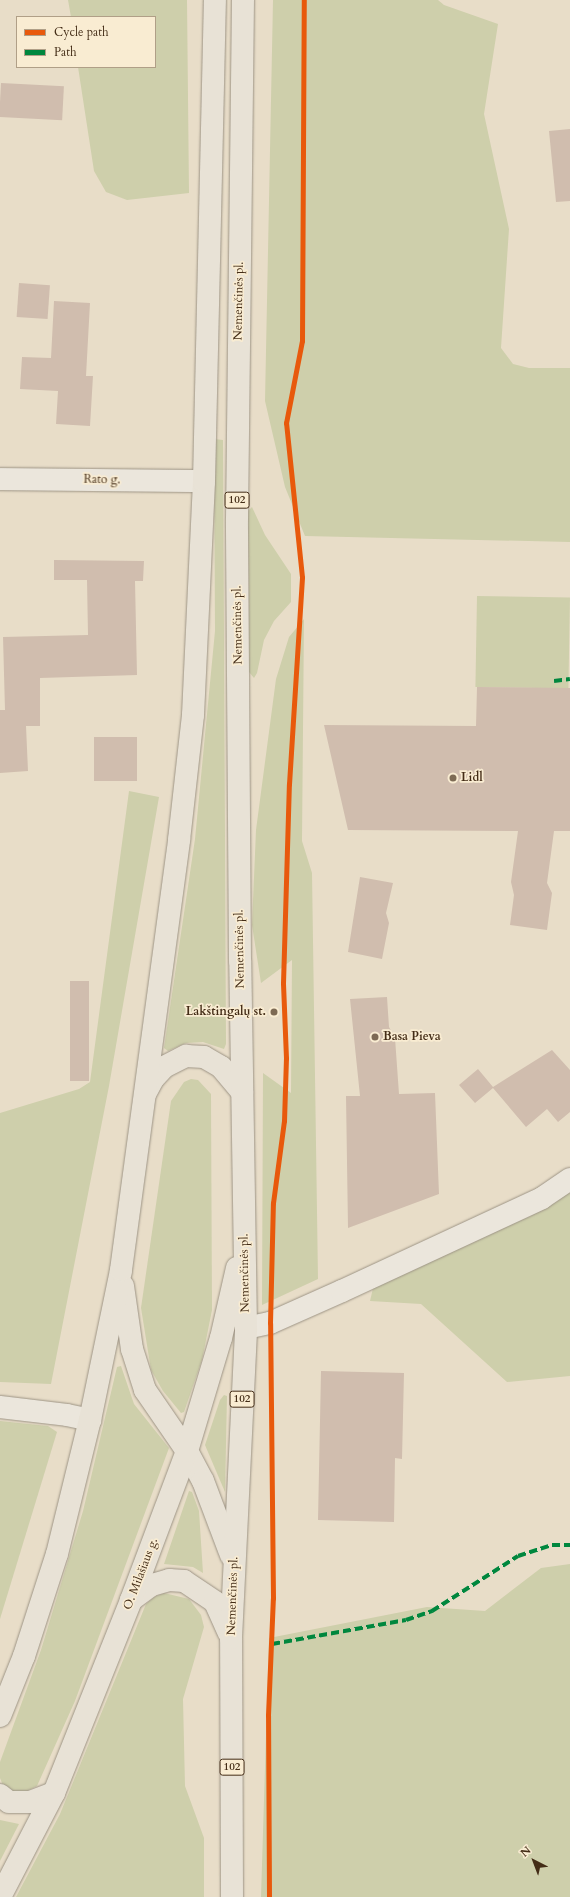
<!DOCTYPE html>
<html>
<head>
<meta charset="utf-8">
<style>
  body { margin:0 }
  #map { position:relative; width:570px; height:1897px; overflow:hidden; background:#e8ddc8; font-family:Cardo,serif }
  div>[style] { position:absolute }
  .green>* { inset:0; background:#cecfab; transform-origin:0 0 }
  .building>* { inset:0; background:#d0bdae; transform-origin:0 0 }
  .roads { filter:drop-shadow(0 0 1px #9d9485) drop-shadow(0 0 1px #9d9485) }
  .street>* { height:22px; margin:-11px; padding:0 11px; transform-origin:11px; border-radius:11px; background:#ebe6dc }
  .primary>* { height:22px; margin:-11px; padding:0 11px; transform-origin:11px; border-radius:11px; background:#e8e2d6 }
  .quiet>* { height:4px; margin-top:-2px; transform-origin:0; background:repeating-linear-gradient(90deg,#00873e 0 8px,transparent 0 12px) }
  .cycleway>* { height:5px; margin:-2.5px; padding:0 2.5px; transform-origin:2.5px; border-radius:2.5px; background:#e8590c }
  .dots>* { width:11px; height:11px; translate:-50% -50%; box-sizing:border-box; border:2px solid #f9ecd2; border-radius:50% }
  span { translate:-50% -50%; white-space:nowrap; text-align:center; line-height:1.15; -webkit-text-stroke:3.5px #f9ecd2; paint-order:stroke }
  .shield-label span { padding:1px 3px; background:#f9ecd2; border:1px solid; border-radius:3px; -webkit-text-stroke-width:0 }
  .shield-label { font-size:11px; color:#432c16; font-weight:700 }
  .street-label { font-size:12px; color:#432c16 }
  .poi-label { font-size:12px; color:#432c16; font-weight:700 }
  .left { translate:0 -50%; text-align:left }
  .right { translate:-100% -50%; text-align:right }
  .legend { position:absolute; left:16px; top:16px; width:140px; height:52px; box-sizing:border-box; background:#f9ecd2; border:1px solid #b09f87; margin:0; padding:5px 7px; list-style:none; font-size:12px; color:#432c16 }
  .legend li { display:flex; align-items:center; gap:8px; height:20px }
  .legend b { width:20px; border:1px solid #b09f87 }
  .north { position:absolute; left:514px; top:1841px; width:40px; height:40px; -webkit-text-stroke:3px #f9ecd2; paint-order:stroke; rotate:318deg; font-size:11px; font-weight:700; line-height:16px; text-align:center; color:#432c16 }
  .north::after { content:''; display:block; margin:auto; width:14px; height:18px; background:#432c16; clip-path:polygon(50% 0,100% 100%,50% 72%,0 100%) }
</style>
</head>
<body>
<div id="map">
  <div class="green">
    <i style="clip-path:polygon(68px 0,187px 0,189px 193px,127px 200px,106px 192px,94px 171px,78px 67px,155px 67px,155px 17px,71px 17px)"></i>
    <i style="clip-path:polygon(273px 0,438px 0,444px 5px,498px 24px,484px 114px,509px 229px,501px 348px,513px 364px,529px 368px,570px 368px,570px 542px,305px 536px,285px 487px,265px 401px)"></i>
    <i style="clip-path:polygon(214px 439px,223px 440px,226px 1044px,224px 1049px,203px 1042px,186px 1043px,168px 1051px,164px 1048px,195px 839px,215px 631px)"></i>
    <i style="clip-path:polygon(252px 507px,265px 535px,291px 574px,291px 602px,274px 621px,264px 640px,257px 673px,254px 678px,249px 672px,248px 511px)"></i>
    <i style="left:477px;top:596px;width:93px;height:91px;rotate:1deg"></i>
    <i style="clip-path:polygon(304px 619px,302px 841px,312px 873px,318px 1279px,262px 1305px,263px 1073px,291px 1093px,292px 960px,261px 983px,252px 925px,256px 830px,276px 679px,289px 637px)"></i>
    <i style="clip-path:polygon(129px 791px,159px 797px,109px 1086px,51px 1384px,0 1382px,0 1113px,79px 1089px,90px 1082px)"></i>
    <i style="clip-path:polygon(191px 1079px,198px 1080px,211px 1094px,212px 1310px,202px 1360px,184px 1412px,181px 1413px,163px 1391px,151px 1370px,141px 1308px,171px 1101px,184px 1082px)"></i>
    <i style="clip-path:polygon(570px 1184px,570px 1376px,507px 1382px,421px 1304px,370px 1301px,375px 1280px,531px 1216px)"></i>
    <i style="clip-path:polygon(121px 1366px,134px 1404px,169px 1448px,75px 1701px,37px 1786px,19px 1795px,4px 1788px,0 1778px,0 1762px,41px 1650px,83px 1511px,117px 1367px)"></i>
    <i style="clip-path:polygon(224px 1395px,227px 1396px,225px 1492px,205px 1445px,220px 1400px)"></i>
    <i style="clip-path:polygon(0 1421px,48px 1426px,57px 1432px,0 1619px)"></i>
    <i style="clip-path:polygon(189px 1491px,192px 1492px,199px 1511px,203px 1573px,193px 1567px,164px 1564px)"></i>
    <i style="clip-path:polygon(570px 1564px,570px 1897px,261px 1897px,269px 1638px,427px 1607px,485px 1611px,541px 1568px)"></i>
    <i style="clip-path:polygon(164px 1593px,189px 1599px,201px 1615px,204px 1627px,183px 1699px,185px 1786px,204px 1838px,204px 1897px,16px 1897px,60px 1814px,146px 1604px,154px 1597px)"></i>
    <i style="clip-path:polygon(0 1820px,19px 1824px,0 1861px)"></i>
  </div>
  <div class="building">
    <i style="left:1px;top:83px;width:63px;height:34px;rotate:3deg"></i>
    <i style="clip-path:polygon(570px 129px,570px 201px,556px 202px,549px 131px)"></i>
    <i style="left:19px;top:283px;width:31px;height:34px;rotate:4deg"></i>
    <i style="clip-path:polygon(54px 301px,90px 303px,86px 376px,93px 376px,90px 426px,56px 424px,58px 391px,20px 389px,22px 357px,51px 358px)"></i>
    <i style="clip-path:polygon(54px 560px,144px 561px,143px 581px,135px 581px,137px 675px,40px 678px,40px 726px,26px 726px,28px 771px,0 773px,0 710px,5px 710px,3px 637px,88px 635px,87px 580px,54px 580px)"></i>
    <i style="clip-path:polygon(477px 687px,570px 688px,570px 831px,554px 831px,547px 883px,552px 893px,547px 930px,510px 925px,514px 895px,511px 882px,518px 831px,348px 830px,324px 725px,476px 726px)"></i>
    <i style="left:137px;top:737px;width:44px;height:43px;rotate:90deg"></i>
    <i style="clip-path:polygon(360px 877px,393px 883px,386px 913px,389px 923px,382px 959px,348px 952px)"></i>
    <i style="left:70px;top:981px;width:19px;height:100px"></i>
    <i style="clip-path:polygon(387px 997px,389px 1027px,395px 1038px,399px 1094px,435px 1093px,439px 1194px,348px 1228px,346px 1096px,360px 1096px,350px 999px)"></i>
    <i style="clip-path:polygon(552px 1050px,570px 1070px,570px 1112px,558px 1122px,547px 1109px,526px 1127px,493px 1088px,475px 1103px,459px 1085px,478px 1069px,493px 1087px)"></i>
    <i style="clip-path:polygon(321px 1371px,404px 1373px,402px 1459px,395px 1458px,394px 1522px,318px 1520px)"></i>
  </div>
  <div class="roads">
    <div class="street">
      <i style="left:0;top:479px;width:204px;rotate:0.6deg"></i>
      <i style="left:246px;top:1328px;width:25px;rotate:-12deg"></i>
      <i style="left:270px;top:1323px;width:79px;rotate:-24deg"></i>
      <i style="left:342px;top:1291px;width:221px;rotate:-24.9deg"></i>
      <i style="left:542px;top:1198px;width:34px;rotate:-34deg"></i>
      <i style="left:0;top:1407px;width:67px;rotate:6.8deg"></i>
      <i style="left:67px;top:1415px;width:24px;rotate:12deg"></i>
    </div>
    <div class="primary">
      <i style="left:145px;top:1094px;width:17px;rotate:-62deg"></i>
      <i style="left:153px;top:1079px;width:16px;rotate:-47deg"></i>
      <i style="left:164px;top:1067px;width:25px;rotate:-27deg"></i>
      <i style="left:186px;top:1056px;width:18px;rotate:3deg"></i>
      <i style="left:204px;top:1057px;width:20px;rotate:30deg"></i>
      <i style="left:221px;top:1067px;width:33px;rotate:50deg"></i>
      <i style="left:123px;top:1286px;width:64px;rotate:81.9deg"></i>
      <i style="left:132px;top:1349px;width:43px;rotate:72.4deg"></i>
      <i style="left:145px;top:1390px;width:74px;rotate:55.5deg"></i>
      <i style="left:187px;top:1451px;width:34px;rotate:62deg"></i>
      <i style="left:203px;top:1481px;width:79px;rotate:69.3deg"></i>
      <i style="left:131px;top:1600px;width:26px;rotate:-36deg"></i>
      <i style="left:152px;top:1585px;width:18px;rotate:-16deg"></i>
      <i style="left:169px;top:1580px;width:15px;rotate:4deg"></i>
      <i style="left:184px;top:1581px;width:37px;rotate:34deg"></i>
      <i style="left:215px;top:1602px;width:34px;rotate:66deg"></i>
      <i style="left:0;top:1716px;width:65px;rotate:-68.2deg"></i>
      <i style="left:24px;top:1656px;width:107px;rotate:-72.1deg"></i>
      <i style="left:57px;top:1554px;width:138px;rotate:-76.2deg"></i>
      <i style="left:90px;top:1420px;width:153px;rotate:-78.3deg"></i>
      <i style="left:121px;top:1270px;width:434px;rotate:-82.3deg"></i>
      <i style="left:179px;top:840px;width:126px;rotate:-83.6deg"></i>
      <i style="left:193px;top:715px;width:234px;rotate:-87.3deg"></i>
      <i style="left:204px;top:481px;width:481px;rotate:-88.7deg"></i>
      <i style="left:0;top:1795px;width:11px;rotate:38deg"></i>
      <i style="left:9px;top:1802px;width:21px"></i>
      <i style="left:30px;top:1802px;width:26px;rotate:-21deg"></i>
      <i style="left:0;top:1897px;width:117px;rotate:-62.6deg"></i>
      <i style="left:54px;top:1793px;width:208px;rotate:-68.2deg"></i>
      <i style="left:131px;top:1600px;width:159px;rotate:-69.4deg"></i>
      <i style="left:187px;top:1451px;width:118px;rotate:-73.3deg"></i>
      <i style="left:221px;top:1338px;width:72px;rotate:-77.1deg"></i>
      <i style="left:232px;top:1897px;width:259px;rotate:-90.2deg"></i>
      <i style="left:231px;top:1638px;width:310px;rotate:-87.2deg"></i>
      <i style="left:246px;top:1328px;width:367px;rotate:-90.9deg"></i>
      <i style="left:240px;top:961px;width:442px;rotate:-90.4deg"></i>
      <i style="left:237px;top:519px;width:519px;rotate:-89.34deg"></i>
    </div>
  </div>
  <div class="quiet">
    <i style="left:554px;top:681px;width:16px;rotate:-7deg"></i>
    <i style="left:272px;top:1644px;width:136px;rotate:-10.2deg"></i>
    <i style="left:406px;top:1620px;width:28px;rotate:-19deg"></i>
    <i style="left:432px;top:1611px;width:102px;rotate:-32.6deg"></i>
    <i style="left:518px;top:1556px;width:36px;rotate:-18deg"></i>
    <i style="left:552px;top:1545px;width:18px"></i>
  </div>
  <div class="cycleway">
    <i style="left:269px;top:1897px;width:182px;rotate:-90.3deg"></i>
    <i style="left:268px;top:1715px;width:117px;rotate:-87.6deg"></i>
    <i style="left:273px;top:1598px;width:275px;rotate:-90.6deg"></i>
    <i style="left:270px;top:1323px;width:120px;rotate:-88.6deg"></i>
    <i style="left:273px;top:1203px;width:83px;rotate:-82.4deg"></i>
    <i style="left:284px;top:1121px;width:63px;rotate:-88.2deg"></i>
    <i style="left:286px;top:1058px;width:75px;rotate:-92.3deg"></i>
    <i style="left:283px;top:983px;width:199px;rotate:-88.3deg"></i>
    <i style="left:289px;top:784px;width:207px;rotate:-86.4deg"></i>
    <i style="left:302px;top:577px;width:155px;rotate:-95.9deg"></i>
    <i style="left:286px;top:423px;width:84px;rotate:-79deg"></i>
    <i style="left:302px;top:341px;width:341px;rotate:-89.7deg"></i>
  </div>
  <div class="dots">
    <i style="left:453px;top:778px;background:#7d6a54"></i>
    <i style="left:274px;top:1012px;background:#7d6a54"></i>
    <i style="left:375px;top:1037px;background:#7d6a54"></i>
  </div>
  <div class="shield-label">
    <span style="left:237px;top:500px">102</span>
    <span style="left:242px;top:1399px">102</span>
    <span style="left:232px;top:1767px">102</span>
  </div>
  <div class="street-label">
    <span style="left:239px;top:301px;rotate:-89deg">Nemenčinės pl.</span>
    <span style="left:102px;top:480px;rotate:1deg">Rato g.</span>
    <span style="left:238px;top:625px;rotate:-91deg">Nemenčinės pl.</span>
    <span style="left:240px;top:949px;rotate:-91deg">Nemenčinės pl.</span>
    <span style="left:245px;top:1273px;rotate:-91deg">Nemenčinės pl.</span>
    <span style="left:141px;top:1574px;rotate:-69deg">O. Milašiaus g.</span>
    <span style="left:233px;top:1596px;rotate:-88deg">Nemenčinės pl.</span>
  </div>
  <div class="poi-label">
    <span class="left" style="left:461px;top:778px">Lidl</span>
    <span class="right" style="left:266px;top:1012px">Lakštingalų st.</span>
    <span class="left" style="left:383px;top:1037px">Basa Pieva</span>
  </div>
  <ul class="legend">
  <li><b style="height:5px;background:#e8590c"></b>Cycle path</li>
  <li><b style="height:5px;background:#00873e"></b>Path</li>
  </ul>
  <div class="north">N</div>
</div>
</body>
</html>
